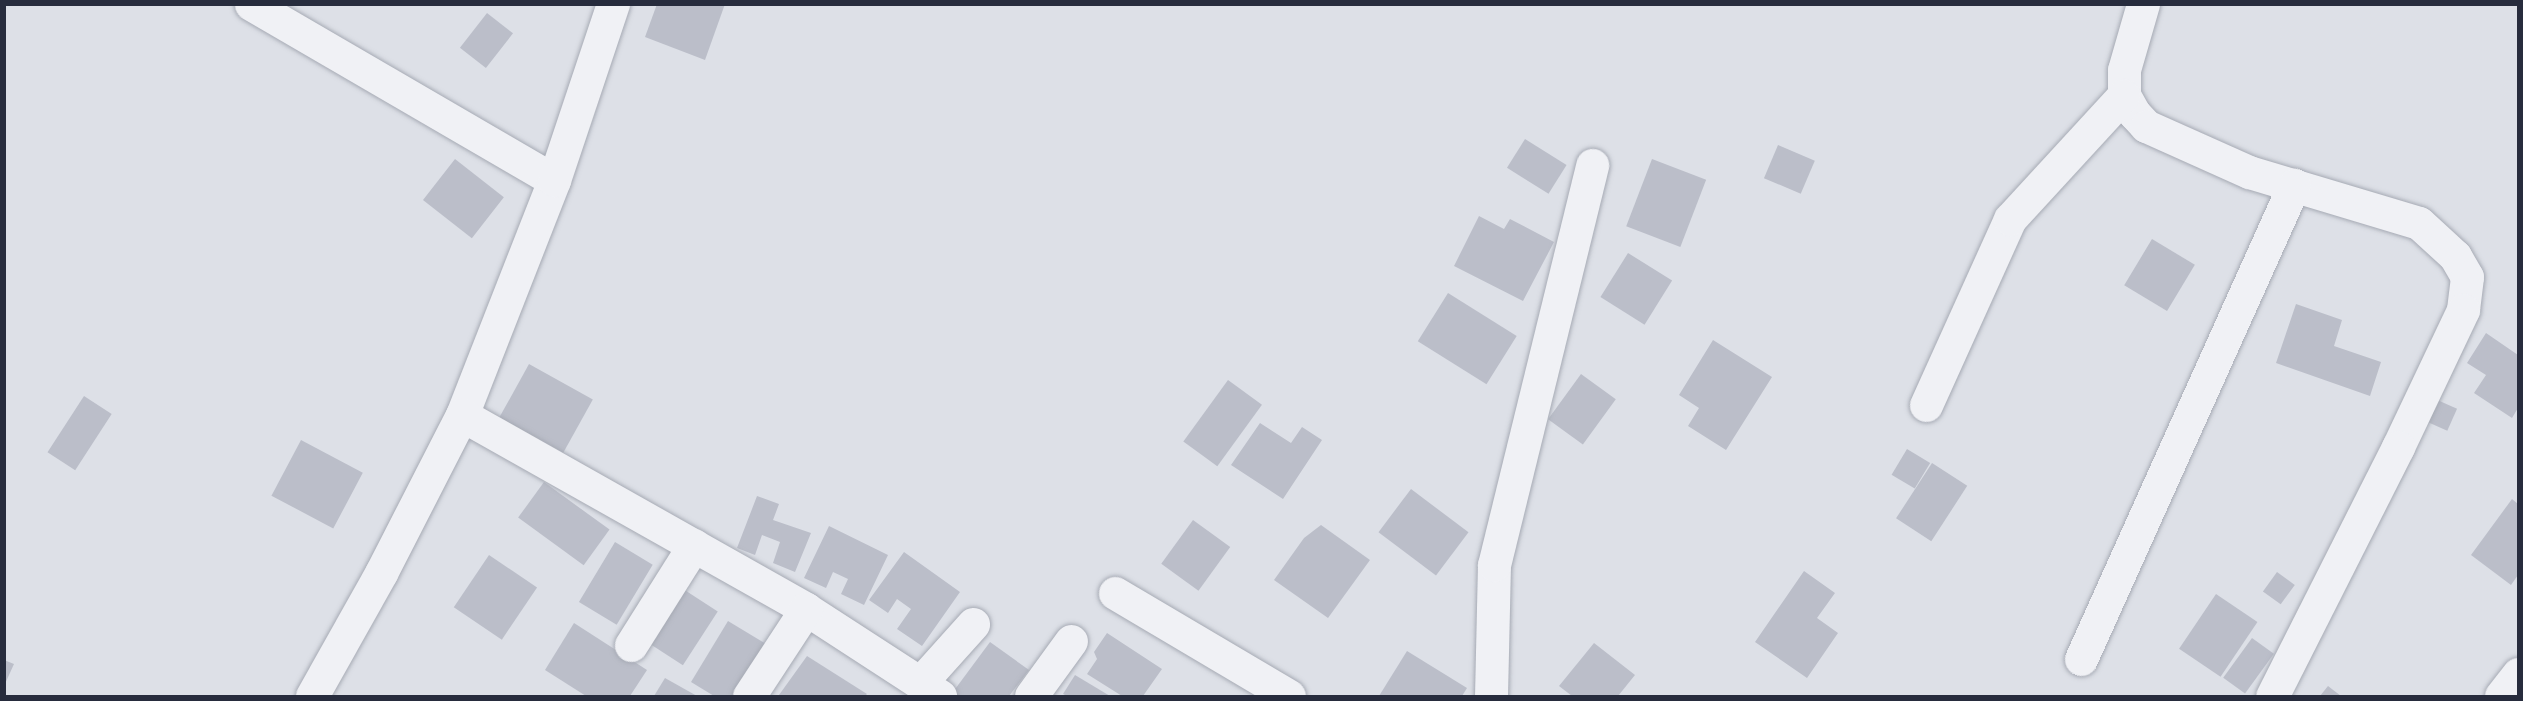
<!DOCTYPE html>
<html>
<head>
<meta charset="utf-8">
<style>
  body { margin:0 }
  #map { position:relative; width:2523px; height:701px; overflow:hidden; background:#dde0e7; font-family:Ubuntu,sans-serif }
  div>[style] { position:absolute }
  .building>* { inset:0; background:#bbbec9; transform-origin:0 0 }
  .roads { filter:drop-shadow(0 0 2px #a6aab4) drop-shadow(0 0 2px #a6aab4) }
  .street>* { height:33px; margin:-16.5px; padding:0 16.5px; transform-origin:16.5px; border-radius:16.5px; background:#f0f1f5 }
  span { translate:-50% -50%; white-space:nowrap; text-align:center; line-height:1.15; -webkit-text-stroke:5px #eceff4; paint-order:stroke }
  .frame { position:absolute; inset:0; border:6px solid #272c3d; pointer-events:none }
</style>
</head>
<body>
<div id="map">
  <div class="building">
    <i style="clip-path:polygon(657px 4px,725px 4px,705px 60px,645px 37px)"></i>
    <i style="left:487px;top:13px;width:33px;height:44px;rotate:38deg"></i>
    <i style="left:1525px;top:139px;width:49px;height:34px;rotate:32deg"></i>
    <i style="left:1778px;top:145px;width:40px;height:36px;rotate:23deg"></i>
    <i style="left:455px;top:159px;width:62px;height:52px;rotate:38deg"></i>
    <i style="left:1652px;top:159px;width:58px;height:72px;rotate:21deg"></i>
    <i style="clip-path:polygon(1479px 216px,1504px 229px,1510px 219px,1554px 242px,1523px 301px,1454px 266px)"></i>
    <i style="left:2152px;top:239px;width:50px;height:54px;rotate:31deg"></i>
    <i style="left:1628px;top:253px;width:52px;height:52px;rotate:32deg"></i>
    <i style="left:1448px;top:293px;width:81px;height:57px;rotate:32deg"></i>
    <i style="clip-path:polygon(2296px 304px,2342px 320px,2334px 346px,2381px 362px,2370px 396px,2276px 363px)"></i>
    <i style="clip-path:polygon(2486px 333px,2518px 355px,2518px 408px,2512px 418px,2474px 393px,2486px 375px,2467px 363px)"></i>
    <i style="clip-path:polygon(1713px 340px,1772px 377px,1726px 450px,1688px 426px,1699px 408px,1679px 395px)"></i>
    <i style="left:529px;top:364px;width:73px;height:61px;rotate:29deg"></i>
    <i style="left:1581px;top:374px;width:43px;height:56px;rotate:36deg"></i>
    <i style="left:1228px;top:380px;width:42px;height:76px;rotate:36deg"></i>
    <i style="left:2426px;top:395px;width:34px;height:24px;rotate:24deg"></i>
    <i style="left:84px;top:396px;width:33px;height:67px;rotate:33deg"></i>
    <i style="clip-path:polygon(1260px 423px,1291px 443px,1302px 427px,1322px 440px,1283px 499px,1231px 465px)"></i>
    <i style="left:301px;top:440px;width:70px;height:63px;rotate:28deg"></i>
    <i style="left:1907px;top:449px;width:27px;height:30px;rotate:31deg"></i>
    <i style="left:1932px;top:463px;width:42px;height:66px;rotate:33deg"></i>
    <i style="left:544px;top:482px;width:81px;height:44px;rotate:36deg"></i>
    <i style="left:1411px;top:489px;width:72px;height:54px;rotate:37deg"></i>
    <i style="clip-path:polygon(757px 496px,779px 504px,773px 520px,811px 533px,795px 572px,773px 563px,780px 542px,762px 535px,755px 555px,737px 548px)"></i>
    <i style="clip-path:polygon(2512px 499px,2518px 504px,2518px 575px,2511px 585px,2471px 555px)"></i>
    <i style="left:1193px;top:520px;width:46px;height:54px;rotate:36deg"></i>
    <i style="clip-path:polygon(1321px 525px,1370px 560px,1328px 618px,1274px 580px,1304px 538px)"></i>
    <i style="clip-path:polygon(829px 526px,888px 555px,864px 605px,841px 594px,848px 579px,833px 572px,826px 588px,804px 578px)"></i>
    <i style="left:615px;top:542px;width:44px;height:70px;rotate:31deg"></i>
    <i style="clip-path:polygon(904px 552px,960px 592px,922px 646px,897px 629px,911px 609px,897px 599px,888px 613px,869px 600px)"></i>
    <i style="left:489px;top:555px;width:58px;height:63px;rotate:34deg"></i>
    <i style="clip-path:polygon(1804px 571px,1835px 593px,1817px 618px,1838px 633px,1807px 678px,1755px 642px)"></i>
    <i style="left:2277px;top:572px;width:22px;height:24px;rotate:36deg"></i>
    <i style="left:680px;top:587px;width:45px;height:64px;rotate:33deg"></i>
    <i style="left:2216px;top:594px;width:50px;height:66px;rotate:34deg"></i>
    <i style="clip-path:polygon(728px 621px,766px 644px,735px 696px,714px 696px,691px 682px)"></i>
    <i style="clip-path:polygon(574px 623px,647px 670px,630px 696px,586px 696px,545px 670px)"></i>
    <i style="clip-path:polygon(1107px 633px,1162px 669px,1143px 696px,1122px 696px,1087px 674px,1097px 659px,1094px 652px)"></i>
    <i style="left:2252px;top:638px;width:27px;height:49px;rotate:36deg"></i>
    <i style="clip-path:polygon(990px 642px,1029px 670px,1009px 696px,950px 696px)"></i>
    <i style="clip-path:polygon(1594px 643px,1635px 675px,1618px 696px,1572px 696px,1559px 686px)"></i>
    <i style="clip-path:polygon(1407px 651px,1467px 688px,1462px 696px,1379px 696px)"></i>
    <i style="clip-path:polygon(807px 656px,867px 694px,865px 696px,779px 695px)"></i>
    <i style="clip-path:polygon(4px 660px,14px 664px,4px 686px)"></i>
    <i style="clip-path:polygon(1075px 675px,1110px 696px,1067px 696px,1063px 694px)"></i>
    <i style="clip-path:polygon(665px 678px,697px 696px,654px 696px)"></i>
    <i style="clip-path:polygon(2328px 686px,2341px 696px,2320px 696px)"></i>
  </div>
  <div class="roads">
    <div class="street">
      <i style="left:251px;top:4px;width:350px;rotate:30.2deg"></i>
      <i style="left:2143px;top:4px;width:69px;rotate:106.1deg"></i>
      <i style="left:2124px;top:70px;width:25px;rotate:90deg"></i>
      <i style="left:2124px;top:95px;width:21px;rotate:61deg"></i>
      <i style="left:2134px;top:113px;width:18px;rotate:47deg"></i>
      <i style="left:2146px;top:126px;width:113px;rotate:24.1deg"></i>
      <i style="left:2249px;top:172px;width:177px;rotate:16.7deg"></i>
      <i style="left:2419px;top:223px;width:49px;rotate:42.5deg"></i>
      <i style="left:2455px;top:256px;width:24px;rotate:60deg"></i>
      <i style="left:2467px;top:277px;width:33px;rotate:97deg"></i>
      <i style="left:2463px;top:310px;width:152px;rotate:115.4deg"></i>
      <i style="left:2398px;top:447px;width:279px;rotate:116.8deg"></i>
      <i style="left:1926px;top:405px;width:204px;rotate:-65.7deg"></i>
      <i style="left:2010px;top:219px;width:168px;rotate:-47.4deg"></i>
      <i style="left:462px;top:415px;width:252px;rotate:-68.6deg"></i>
      <i style="left:554px;top:180px;width:186px;rotate:-71.5deg"></i>
      <i style="left:1115px;top:593px;width:202px;rotate:30.6deg"></i>
      <i style="left:806px;top:609px;width:160px;rotate:33deg"></i>
      <i style="left:631px;top:645px;width:118px;rotate:-57.8deg"></i>
      <i style="left:2081px;top:659px;width:520px;rotate:-65.8deg"></i>
      <i style="left:921px;top:682px;width:78px;rotate:-48.1deg"></i>
      <i style="left:312px;top:696px;width:141px;rotate:-60.7deg"></i>
      <i style="left:381px;top:573px;width:178px;rotate:-62.9deg"></i>
      <i style="left:462px;top:415px;width:395px;rotate:29.4deg"></i>
      <i style="left:806px;top:609px;width:104px;rotate:123.2deg"></i>
      <i style="left:1031px;top:696px;width:68px;rotate:-54deg"></i>
      <i style="left:1491px;top:696px;width:131px;rotate:-88.7deg"></i>
      <i style="left:1494px;top:565px;width:412px;rotate:-76.2deg"></i>
      <i style="left:2501px;top:696px;width:28px;rotate:-52deg"></i>
    </div>
  </div>
  <div class="frame"></div>
</div>
</body>
</html>
